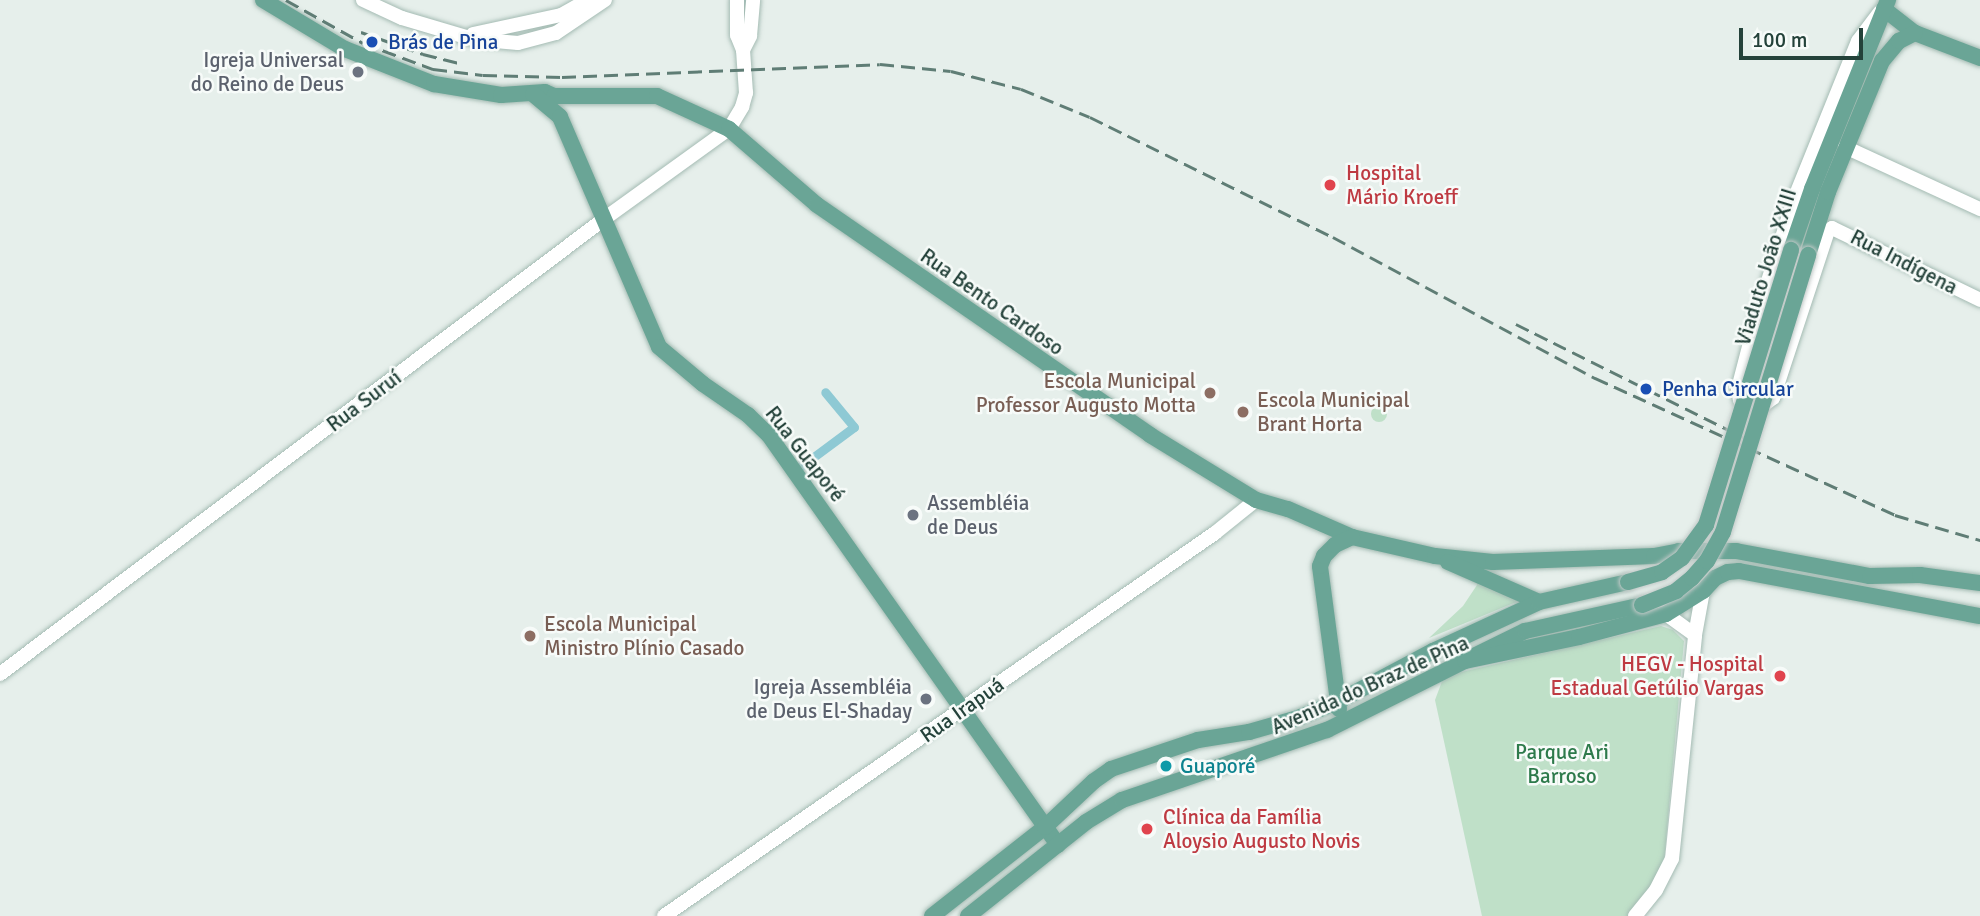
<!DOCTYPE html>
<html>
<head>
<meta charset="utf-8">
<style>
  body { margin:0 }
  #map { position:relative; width:1980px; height:916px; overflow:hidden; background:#e6efeb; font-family:Signika,sans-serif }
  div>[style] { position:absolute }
  .green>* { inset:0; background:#bfe0c8 }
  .round { border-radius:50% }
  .canal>* { height:9px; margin:-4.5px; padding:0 4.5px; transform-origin:4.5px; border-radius:4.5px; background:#8ec9d4 }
  .river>* { height:14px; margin:-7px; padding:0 7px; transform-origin:7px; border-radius:7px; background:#8ec9d4 }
  .roads { filter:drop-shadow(0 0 2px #a4bbb3) drop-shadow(0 0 2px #a4bbb3) }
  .secondary>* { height:14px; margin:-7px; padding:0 7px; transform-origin:7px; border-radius:7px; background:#fff }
  .primary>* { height:16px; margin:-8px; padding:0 8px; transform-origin:8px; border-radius:8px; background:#6aa596 }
  .rail>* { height:2.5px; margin-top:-1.25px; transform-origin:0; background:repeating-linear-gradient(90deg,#5f7d75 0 14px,transparent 0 21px) }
  .bridges { filter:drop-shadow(0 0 2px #c2cac8) drop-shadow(0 0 2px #c2cac8) }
  .primary-bridge>* { height:16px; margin:-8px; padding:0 8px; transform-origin:8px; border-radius:8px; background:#6aa596 }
  .dots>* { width:19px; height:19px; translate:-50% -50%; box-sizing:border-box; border:4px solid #f7fbf9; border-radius:50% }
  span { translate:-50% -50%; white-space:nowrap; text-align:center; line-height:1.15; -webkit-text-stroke:5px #f7fbf9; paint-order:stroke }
  .transit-label { font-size:21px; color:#164399 }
  .left { translate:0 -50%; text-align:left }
  .worship-label { font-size:21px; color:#5b616d }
  .right { translate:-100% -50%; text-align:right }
  .health-label { font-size:21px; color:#be3a42 }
  .street-label { font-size:21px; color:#24423a }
  .education-label { font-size:21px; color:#785e54 }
  .park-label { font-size:21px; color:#2d7a4b }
  .culture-label { font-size:21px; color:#0d838f }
  .scale { position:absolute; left:1739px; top:28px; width:124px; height:32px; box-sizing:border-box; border:4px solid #24423a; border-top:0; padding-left:9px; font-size:21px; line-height:24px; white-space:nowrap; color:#24423a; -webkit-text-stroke:5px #f7fbf9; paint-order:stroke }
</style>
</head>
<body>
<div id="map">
  <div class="green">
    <i class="round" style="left:1371px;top:406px;width:16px;height:16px"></i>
    <i style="clip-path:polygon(1476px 576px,1521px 600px,1429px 638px,1463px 606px,1477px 585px)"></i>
    <i style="clip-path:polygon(1661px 626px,1673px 630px,1684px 641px,1664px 863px,1646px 895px,1628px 916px,1482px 916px,1435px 700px,1444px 676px)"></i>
  </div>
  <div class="canal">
    <i style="left:796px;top:470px;width:72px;rotate:-36.6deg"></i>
    <i style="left:854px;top:427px;width:45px;rotate:-129.6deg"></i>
  </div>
  <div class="river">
    <i style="left:745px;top:0;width:27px;rotate:90deg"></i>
  </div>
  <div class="roads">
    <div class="secondary">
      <i style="left:363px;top:0;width:43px;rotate:24.8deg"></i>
      <i style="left:402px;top:18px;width:74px;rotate:16.5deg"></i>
      <i style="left:473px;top:39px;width:45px;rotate:5.1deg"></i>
      <i style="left:518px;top:43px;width:39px;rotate:-15deg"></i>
      <i style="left:556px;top:33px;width:59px;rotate:-34deg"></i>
      <i style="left:1880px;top:12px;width:36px;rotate:127deg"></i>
      <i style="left:1858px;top:41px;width:168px;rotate:112deg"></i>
      <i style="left:1795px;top:197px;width:121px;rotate:107.8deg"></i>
      <i style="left:1758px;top:312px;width:80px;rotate:104.6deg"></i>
      <i style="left:1738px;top:389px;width:11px;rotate:80deg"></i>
      <i style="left:1740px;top:400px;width:9px;rotate:49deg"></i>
      <i style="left:1746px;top:407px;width:11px;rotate:15deg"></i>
      <i style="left:1757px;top:410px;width:20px;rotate:-37deg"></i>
      <i style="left:1773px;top:398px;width:176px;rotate:-71.8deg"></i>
      <i style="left:1828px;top:231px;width:5px;rotate:-37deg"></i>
      <i style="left:1832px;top:228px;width:165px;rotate:25.9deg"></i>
      <i style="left:473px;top:34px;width:90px;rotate:-12.2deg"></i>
      <i style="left:561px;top:15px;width:31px;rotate:-29deg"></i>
      <i style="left:743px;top:50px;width:16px;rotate:-63deg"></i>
      <i style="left:750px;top:36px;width:36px;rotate:-85deg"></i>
      <i style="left:1845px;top:147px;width:149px;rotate:24.7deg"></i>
      <i style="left:1666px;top:614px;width:36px;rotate:36deg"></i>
      <i style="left:0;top:674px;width:756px;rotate:-36.99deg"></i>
      <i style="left:604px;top:219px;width:154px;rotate:-35.8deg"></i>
      <i style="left:729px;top:129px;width:26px;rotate:-59deg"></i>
      <i style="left:742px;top:107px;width:15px;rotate:-74deg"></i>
      <i style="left:746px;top:93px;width:43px;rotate:-94deg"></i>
      <i style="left:743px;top:50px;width:16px;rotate:-112deg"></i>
      <i style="left:737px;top:35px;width:35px;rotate:-90deg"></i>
      <i style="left:664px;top:916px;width:671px;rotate:-34.8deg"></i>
      <i style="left:1215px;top:533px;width:53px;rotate:-38.8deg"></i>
      <i style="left:1635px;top:916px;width:33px;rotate:-51deg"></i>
      <i style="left:1656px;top:890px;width:35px;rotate:-63deg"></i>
      <i style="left:1672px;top:859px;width:225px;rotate:-84.1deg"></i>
      <i style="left:1695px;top:635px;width:45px;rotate:-79.7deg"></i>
    </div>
    <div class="primary">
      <i style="left:263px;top:0;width:96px;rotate:30.9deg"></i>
      <i style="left:345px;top:49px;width:96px;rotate:21.5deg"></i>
      <i style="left:434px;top:84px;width:68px;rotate:9.3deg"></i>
      <i style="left:501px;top:95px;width:44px;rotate:-3.9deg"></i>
      <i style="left:545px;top:92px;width:10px;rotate:24deg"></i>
      <i style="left:554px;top:96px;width:103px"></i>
      <i style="left:657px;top:96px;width:79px;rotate:24.6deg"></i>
      <i style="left:729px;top:129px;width:116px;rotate:40.8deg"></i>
      <i style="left:817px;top:205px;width:405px;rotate:34.6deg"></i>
      <i style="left:1150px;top:435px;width:124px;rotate:31.5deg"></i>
      <i style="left:1256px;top:500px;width:33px;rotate:16deg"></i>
      <i style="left:1288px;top:509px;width:70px;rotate:23.6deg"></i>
      <i style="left:1352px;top:537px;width:85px;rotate:12.9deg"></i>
      <i style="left:1435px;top:556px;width:58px;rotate:5.9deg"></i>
      <i style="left:1493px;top:562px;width:161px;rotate:-2.1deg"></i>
      <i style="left:1654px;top:556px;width:25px;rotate:-11deg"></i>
      <i style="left:1679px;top:551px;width:57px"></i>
      <i style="left:1736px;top:551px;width:136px;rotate:10.6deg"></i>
      <i style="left:1870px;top:576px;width:50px;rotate:-1.1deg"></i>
      <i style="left:1920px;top:575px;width:61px;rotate:7.6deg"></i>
      <i style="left:1884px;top:9px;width:39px;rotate:38deg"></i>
      <i style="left:1915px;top:33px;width:70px;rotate:21deg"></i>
      <i style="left:533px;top:94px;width:35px;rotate:40deg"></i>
      <i style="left:560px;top:117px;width:250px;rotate:66.7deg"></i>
      <i style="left:659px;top:347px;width:57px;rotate:40.1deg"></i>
      <i style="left:703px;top:384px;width:55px;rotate:34.6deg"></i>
      <i style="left:748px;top:415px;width:28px;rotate:44deg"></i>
      <i style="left:768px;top:434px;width:503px;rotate:54.79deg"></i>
      <i style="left:1791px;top:250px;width:65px;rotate:-71deg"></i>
      <i style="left:1812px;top:189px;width:204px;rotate:-68.1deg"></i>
      <i style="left:1808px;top:255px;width:66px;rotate:-72.4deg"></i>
      <i style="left:1828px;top:192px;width:142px;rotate:-67.6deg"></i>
      <i style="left:1882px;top:61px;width:26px;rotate:-50deg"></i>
      <i style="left:1899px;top:41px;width:18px;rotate:-27deg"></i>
      <i style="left:1448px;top:562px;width:99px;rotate:23.7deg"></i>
      <i style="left:1476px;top:655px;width:55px;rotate:-26.1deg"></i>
      <i style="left:1525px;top:631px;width:120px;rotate:-12.5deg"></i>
      <i style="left:1339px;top:709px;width:144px;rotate:-97.6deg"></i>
      <i style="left:1320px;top:566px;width:11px;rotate:-68deg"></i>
      <i style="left:1324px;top:556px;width:16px;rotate:-45deg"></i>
      <i style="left:1335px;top:545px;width:19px;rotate:-25deg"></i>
      <i style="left:932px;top:916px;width:144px;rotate:-38.2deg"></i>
      <i style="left:1045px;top:827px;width:67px;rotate:-43.2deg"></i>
      <i style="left:1094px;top:781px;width:21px;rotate:-35deg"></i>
      <i style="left:1111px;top:769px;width:92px;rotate:-18.4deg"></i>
      <i style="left:1198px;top:740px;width:52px;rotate:-8.9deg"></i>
      <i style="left:1249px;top:732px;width:51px;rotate:-15.9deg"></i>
      <i style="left:1298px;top:718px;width:42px;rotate:-22.3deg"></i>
      <i style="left:1337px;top:702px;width:109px;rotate:-28deg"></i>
      <i style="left:1433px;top:651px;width:117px;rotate:-24.8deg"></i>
      <i style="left:1539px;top:602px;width:91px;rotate:-12.7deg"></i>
      <i style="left:968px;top:916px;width:151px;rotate:-38.5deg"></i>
      <i style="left:1086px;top:822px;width:42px;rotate:-31.4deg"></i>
      <i style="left:1122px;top:800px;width:217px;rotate:-18.9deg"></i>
      <i style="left:1327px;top:730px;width:154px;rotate:-26.6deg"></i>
      <i style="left:1465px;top:661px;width:116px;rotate:-11.9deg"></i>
      <i style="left:1579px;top:637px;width:90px;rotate:-14.8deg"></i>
      <i style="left:1666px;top:614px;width:44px;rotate:-31.9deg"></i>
      <i style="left:1703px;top:591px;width:18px;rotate:-47deg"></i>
      <i style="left:1715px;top:578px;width:14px;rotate:-25deg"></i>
      <i style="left:1728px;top:572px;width:11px;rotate:-5deg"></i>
      <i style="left:1739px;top:571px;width:245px;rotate:10.6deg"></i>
    </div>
  </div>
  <div class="rail">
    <i style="left:286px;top:0;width:88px;rotate:29.2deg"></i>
    <i style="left:363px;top:43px;width:75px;rotate:20.4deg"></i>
    <i style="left:433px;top:69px;width:50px;rotate:6.8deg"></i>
    <i style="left:483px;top:75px;width:79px;rotate:1.5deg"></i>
    <i style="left:562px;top:77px;width:318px;rotate:-2.3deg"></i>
    <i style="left:880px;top:64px;width:71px;rotate:5.6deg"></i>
    <i style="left:951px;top:71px;width:72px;rotate:14.4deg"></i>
    <i style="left:1021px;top:89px;width:74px;rotate:22.1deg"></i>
    <i style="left:1090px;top:117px;width:271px;rotate:26.3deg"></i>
    <i style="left:1333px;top:237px;width:298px;rotate:28.3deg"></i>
    <i style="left:1595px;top:378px;width:330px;rotate:24.5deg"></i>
    <i style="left:1895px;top:515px;width:89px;rotate:16.4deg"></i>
    <i style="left:361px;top:32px;width:66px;rotate:19.5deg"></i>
    <i style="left:423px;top:54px;width:36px;rotate:14deg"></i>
    <i style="left:1516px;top:324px;width:256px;rotate:26.5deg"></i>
  </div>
  <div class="bridges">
    <div class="primary-bridge">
      <i style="left:1628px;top:582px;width:35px;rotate:-16deg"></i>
      <i style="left:1662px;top:572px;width:24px;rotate:-35deg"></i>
      <i style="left:1682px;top:558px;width:41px;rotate:-54deg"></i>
      <i style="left:1706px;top:525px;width:288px;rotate:-72.8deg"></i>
      <i style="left:1642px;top:605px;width:37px;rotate:-22deg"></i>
      <i style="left:1676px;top:591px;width:21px;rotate:-39deg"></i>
      <i style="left:1692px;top:578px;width:23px;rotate:-49deg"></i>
      <i style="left:1707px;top:561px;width:33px;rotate:-61deg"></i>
      <i style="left:1723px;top:532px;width:290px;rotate:-72.9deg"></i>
    </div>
  </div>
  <div class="dots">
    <i style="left:372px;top:42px;background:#1a4fb4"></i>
    <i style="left:358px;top:72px;background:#6b7280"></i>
    <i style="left:1330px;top:185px;background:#e0444e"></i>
    <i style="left:1646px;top:389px;background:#1a4fb4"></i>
    <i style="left:1210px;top:393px;background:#8d6e63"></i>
    <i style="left:1243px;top:412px;background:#8d6e63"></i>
    <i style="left:913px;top:515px;background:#6b7280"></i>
    <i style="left:530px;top:636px;background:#8d6e63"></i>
    <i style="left:1780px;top:676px;background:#e0444e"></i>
    <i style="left:926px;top:699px;background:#6b7280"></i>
    <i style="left:1166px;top:766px;background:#0f9aa8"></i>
    <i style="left:1147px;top:829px;background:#e0444e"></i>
  </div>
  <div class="transit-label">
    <span class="left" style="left:388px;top:42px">Brás de Pina</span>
    <span class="left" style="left:1662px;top:389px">Penha Circular</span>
  </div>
  <div class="worship-label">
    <span class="right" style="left:344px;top:72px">Igreja Universal<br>do Reino de Deus</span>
    <span class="left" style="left:927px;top:515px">Assembléia<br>de Deus</span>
    <span class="right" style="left:912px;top:699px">Igreja Assembléia<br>de Deus El-Shaday</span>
  </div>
  <div class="health-label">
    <span class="left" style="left:1346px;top:185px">Hospital<br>Mário Kroeff</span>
    <span class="right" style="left:1764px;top:676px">HEGV - Hospital<br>Estadual Getúlio Vargas</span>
    <span class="left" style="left:1163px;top:829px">Clínica da Família<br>Aloysio Augusto Novis</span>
  </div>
  <div class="street-label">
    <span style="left:1904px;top:262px;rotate:27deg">Rua Indígena</span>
    <span style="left:1766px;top:267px;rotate:-73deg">Viaduto João XXIII</span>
    <span style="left:992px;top:302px;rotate:35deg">Rua Bento Cardoso</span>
    <span style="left:364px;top:401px;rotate:-37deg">Rua Suruí</span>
    <span style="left:805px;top:454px;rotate:52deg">Rua Guaporé</span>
    <span style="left:1370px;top:685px;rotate:-24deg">Avenida do Braz de Pina</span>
    <span style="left:962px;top:710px;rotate:-35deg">Rua Irapuá</span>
  </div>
  <div class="education-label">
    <span class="right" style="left:1196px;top:393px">Escola Municipal<br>Professor Augusto Motta</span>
    <span class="left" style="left:1257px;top:412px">Escola Municipal<br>Brant Horta</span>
    <span class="left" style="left:544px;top:636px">Escola Municipal<br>Ministro Plínio Casado</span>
  </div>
  <div class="park-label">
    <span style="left:1562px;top:764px">Parque Ari<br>Barroso</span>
  </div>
  <div class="culture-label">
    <span class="left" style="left:1180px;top:766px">Guaporé</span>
  </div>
  <div class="scale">100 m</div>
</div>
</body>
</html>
